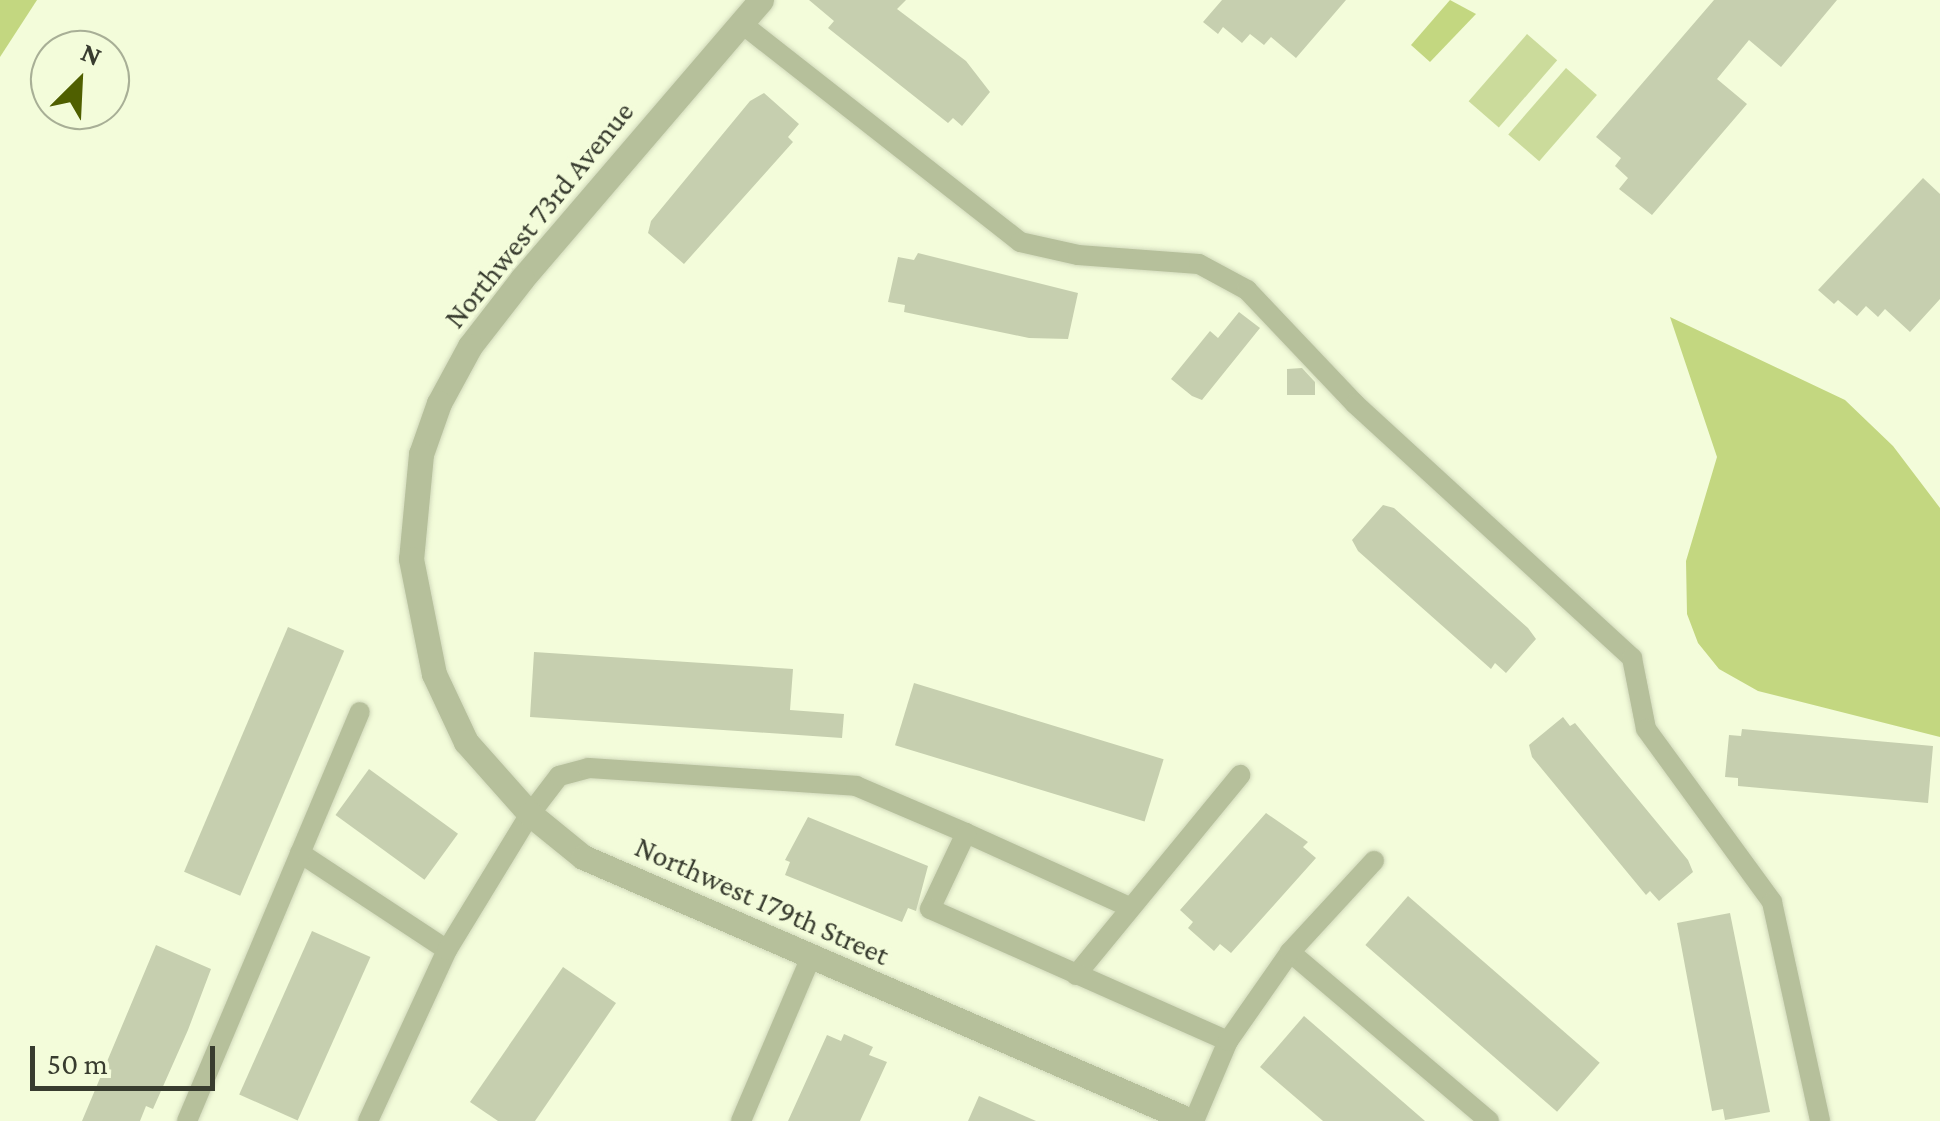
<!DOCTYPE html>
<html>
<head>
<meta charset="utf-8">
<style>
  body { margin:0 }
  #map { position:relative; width:1940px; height:1121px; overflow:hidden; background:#f3fcda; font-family:"Crimson Pro",serif }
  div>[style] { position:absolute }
  .green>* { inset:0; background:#cbdb9b; transform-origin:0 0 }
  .water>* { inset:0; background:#c3d780 }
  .building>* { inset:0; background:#c6cfaf; transform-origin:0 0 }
  .roads { filter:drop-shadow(0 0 2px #d1d9bb) drop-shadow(0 0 2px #d1d9bb) }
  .minor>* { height:20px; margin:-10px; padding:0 10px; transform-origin:10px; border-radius:10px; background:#b6c09b }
  .tertiary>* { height:25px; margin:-12.5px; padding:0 12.5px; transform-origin:12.5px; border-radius:12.5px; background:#b6c09b }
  span { translate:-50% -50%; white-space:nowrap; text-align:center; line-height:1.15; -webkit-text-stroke:8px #f3fcda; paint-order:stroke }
  .street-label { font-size:30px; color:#383c2f }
  .north { position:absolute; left:30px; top:30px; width:100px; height:100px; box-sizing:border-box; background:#f3fcda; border:2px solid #a8af96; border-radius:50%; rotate:24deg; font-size:28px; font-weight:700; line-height:40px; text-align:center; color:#383c2f }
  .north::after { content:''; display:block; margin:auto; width:35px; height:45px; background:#4f5f00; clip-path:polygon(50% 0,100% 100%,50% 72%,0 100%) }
  .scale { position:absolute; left:30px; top:1046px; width:185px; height:45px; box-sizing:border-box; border:5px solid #383c2f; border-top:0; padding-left:12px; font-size:30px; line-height:35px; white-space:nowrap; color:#383c2f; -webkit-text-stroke:8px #f3fcda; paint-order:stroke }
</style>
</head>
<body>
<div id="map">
  <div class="green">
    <i style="left:1527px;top:34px;width:40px;height:89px;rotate:41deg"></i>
    <i style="left:1566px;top:68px;width:41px;height:88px;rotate:41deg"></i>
  </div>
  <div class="water">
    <i style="clip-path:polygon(0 0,37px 0,0 57px)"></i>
    <i style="clip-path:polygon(1450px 0,1476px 14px,1430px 62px,1411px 45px)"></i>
    <i style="clip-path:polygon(1670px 317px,1845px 400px,1893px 446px,1940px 508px,1940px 737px,1758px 691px,1719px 669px,1698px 643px,1687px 614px,1686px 561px,1717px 457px)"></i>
  </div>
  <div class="building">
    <i style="clip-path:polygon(809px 0,906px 0,897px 9px,966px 61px,990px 92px,962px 126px,953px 118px,948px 123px,828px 28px,834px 21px)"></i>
    <i style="clip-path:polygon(1222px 0,1346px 0,1296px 58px,1271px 37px,1264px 45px,1250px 34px,1242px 43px,1223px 27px,1218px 34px,1203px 22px)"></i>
    <i style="clip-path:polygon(1714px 0,1837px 0,1781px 67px,1749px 40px,1717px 79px,1747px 104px,1652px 215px,1619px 189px,1628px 178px,1615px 166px,1621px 158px,1596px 137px)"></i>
    <i style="clip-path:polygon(764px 93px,799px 124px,788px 137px,793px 142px,684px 264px,648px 233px,651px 221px,750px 101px)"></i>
    <i style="clip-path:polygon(1923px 178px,1940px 194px,1940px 299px,1910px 332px,1885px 309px,1878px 317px,1866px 306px,1857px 316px,1838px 300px,1834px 304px,1818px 290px)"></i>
    <i style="clip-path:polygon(918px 253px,1078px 293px,1068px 339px,1029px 338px,904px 312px,905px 305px,888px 302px,898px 257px,914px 260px)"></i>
    <i style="clip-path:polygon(1239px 312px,1260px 328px,1202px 400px,1192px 396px,1171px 379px,1210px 331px,1218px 338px)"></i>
    <i style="clip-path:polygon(1302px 368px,1315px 382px,1315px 395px,1287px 395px,1287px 369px)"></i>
    <i style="clip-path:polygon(1383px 505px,1394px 508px,1528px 628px,1536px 639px,1506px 673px,1495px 663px,1491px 669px,1358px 551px,1352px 540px)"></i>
    <i style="left:288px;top:627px;width:61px;height:266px;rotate:23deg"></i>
    <i style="clip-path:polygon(534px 652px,793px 669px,790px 710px,844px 714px,842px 738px,530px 717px)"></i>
    <i style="left:914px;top:683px;width:261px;height:65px;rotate:17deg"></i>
    <i style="clip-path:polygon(1563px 717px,1570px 726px,1575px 723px,1688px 860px,1693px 872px,1659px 901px,1650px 891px,1646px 895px,1532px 757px,1529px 745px)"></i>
    <i style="clip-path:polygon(1742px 729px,1933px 746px,1928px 803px,1738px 786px,1738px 778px,1725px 777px,1729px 735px,1741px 736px)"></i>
    <i style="left:369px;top:769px;width:110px;height:57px;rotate:36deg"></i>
    <i style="clip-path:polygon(1266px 813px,1308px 842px,1303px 847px,1316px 858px,1231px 953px,1220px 944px,1214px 951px,1188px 928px,1193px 922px,1180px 910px)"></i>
    <i style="clip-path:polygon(808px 817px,928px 866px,916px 911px,908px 908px,902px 922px,785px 875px,790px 862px,785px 860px)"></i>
    <i style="left:1408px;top:896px;width:254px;height:65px;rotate:41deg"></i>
    <i style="clip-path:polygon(1730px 913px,1770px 1112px,1725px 1120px,1723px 1109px,1712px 1111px,1677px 923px)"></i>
    <i style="left:312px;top:931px;width:64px;height:179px;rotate:24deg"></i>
    <i style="clip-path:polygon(156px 945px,211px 969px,188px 1030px,153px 1109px,146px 1106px,140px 1121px,82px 1121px)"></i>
    <i style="clip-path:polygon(563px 967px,616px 1003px,535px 1121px,498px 1121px,470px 1102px)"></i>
    <i style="clip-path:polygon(1304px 1016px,1425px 1121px,1323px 1121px,1260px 1067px)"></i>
    <i style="clip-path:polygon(844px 1034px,873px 1047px,869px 1055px,887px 1062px,860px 1121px,788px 1121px,827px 1035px,841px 1041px)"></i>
    <i style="clip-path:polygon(979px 1096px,1036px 1121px,968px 1121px)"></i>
  </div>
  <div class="roads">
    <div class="minor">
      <i style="left:741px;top:23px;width:355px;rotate:38.1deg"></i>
      <i style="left:1020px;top:242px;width:59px;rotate:12.6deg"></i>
      <i style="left:1078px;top:255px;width:121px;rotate:4.3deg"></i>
      <i style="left:1199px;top:264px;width:55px;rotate:28.4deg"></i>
      <i style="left:1247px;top:290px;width:157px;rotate:46.5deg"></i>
      <i style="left:1355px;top:404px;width:376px;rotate:42.5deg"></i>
      <i style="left:1632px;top:658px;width:72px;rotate:78.8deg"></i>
      <i style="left:1646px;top:729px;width:214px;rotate:53.9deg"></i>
      <i style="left:1772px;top:902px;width:224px;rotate:77.6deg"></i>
      <i style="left:966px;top:833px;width:179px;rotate:24.4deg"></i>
      <i style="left:300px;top:853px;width:176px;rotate:33.4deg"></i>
      <i style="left:1290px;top:952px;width:261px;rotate:40.3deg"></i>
      <i style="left:1076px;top:975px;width:259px;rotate:-50.6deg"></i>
      <i style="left:187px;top:1121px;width:444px;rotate:-67.1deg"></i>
      <i style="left:368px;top:1121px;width:188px;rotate:-65.2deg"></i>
      <i style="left:447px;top:950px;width:159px;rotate:-58.6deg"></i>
      <i style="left:530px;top:814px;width:48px;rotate:-52.7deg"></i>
      <i style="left:559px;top:776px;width:30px;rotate:-15deg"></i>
      <i style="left:588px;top:768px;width:269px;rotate:3.8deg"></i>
      <i style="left:856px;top:786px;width:120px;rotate:23.1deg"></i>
      <i style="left:966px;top:833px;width:84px;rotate:115.3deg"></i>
      <i style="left:930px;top:909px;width:326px;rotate:23.9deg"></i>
      <i style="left:741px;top:1121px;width:176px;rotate:-66.9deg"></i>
      <i style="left:1194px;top:1121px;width:87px;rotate:-67deg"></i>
      <i style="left:1228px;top:1041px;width:108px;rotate:-55.1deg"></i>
      <i style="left:1290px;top:952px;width:124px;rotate:-47.3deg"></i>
    </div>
    <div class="tertiary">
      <i style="left:761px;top:0;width:367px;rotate:130.6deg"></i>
      <i style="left:522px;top:279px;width:85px;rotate:127.8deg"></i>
      <i style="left:470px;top:346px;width:65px;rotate:118.5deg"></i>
      <i style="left:439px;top:403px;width:54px;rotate:109.4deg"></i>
      <i style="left:421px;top:454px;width:105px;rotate:95.4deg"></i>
      <i style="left:411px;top:559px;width:117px;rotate:78.7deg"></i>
      <i style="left:434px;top:674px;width:75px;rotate:64.8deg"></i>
      <i style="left:466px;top:742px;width:96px;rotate:48.4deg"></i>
      <i style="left:530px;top:814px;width:68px;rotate:39.1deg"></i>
      <i style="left:583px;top:857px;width:663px;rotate:23.47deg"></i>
    </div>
  </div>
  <div class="street-label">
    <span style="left:539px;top:215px;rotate:-51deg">Northwest 73rd Avenue</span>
    <span style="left:762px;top:901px;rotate:24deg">Northwest 179th Street</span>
  </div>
  <div class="north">N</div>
  <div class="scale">50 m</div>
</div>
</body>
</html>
